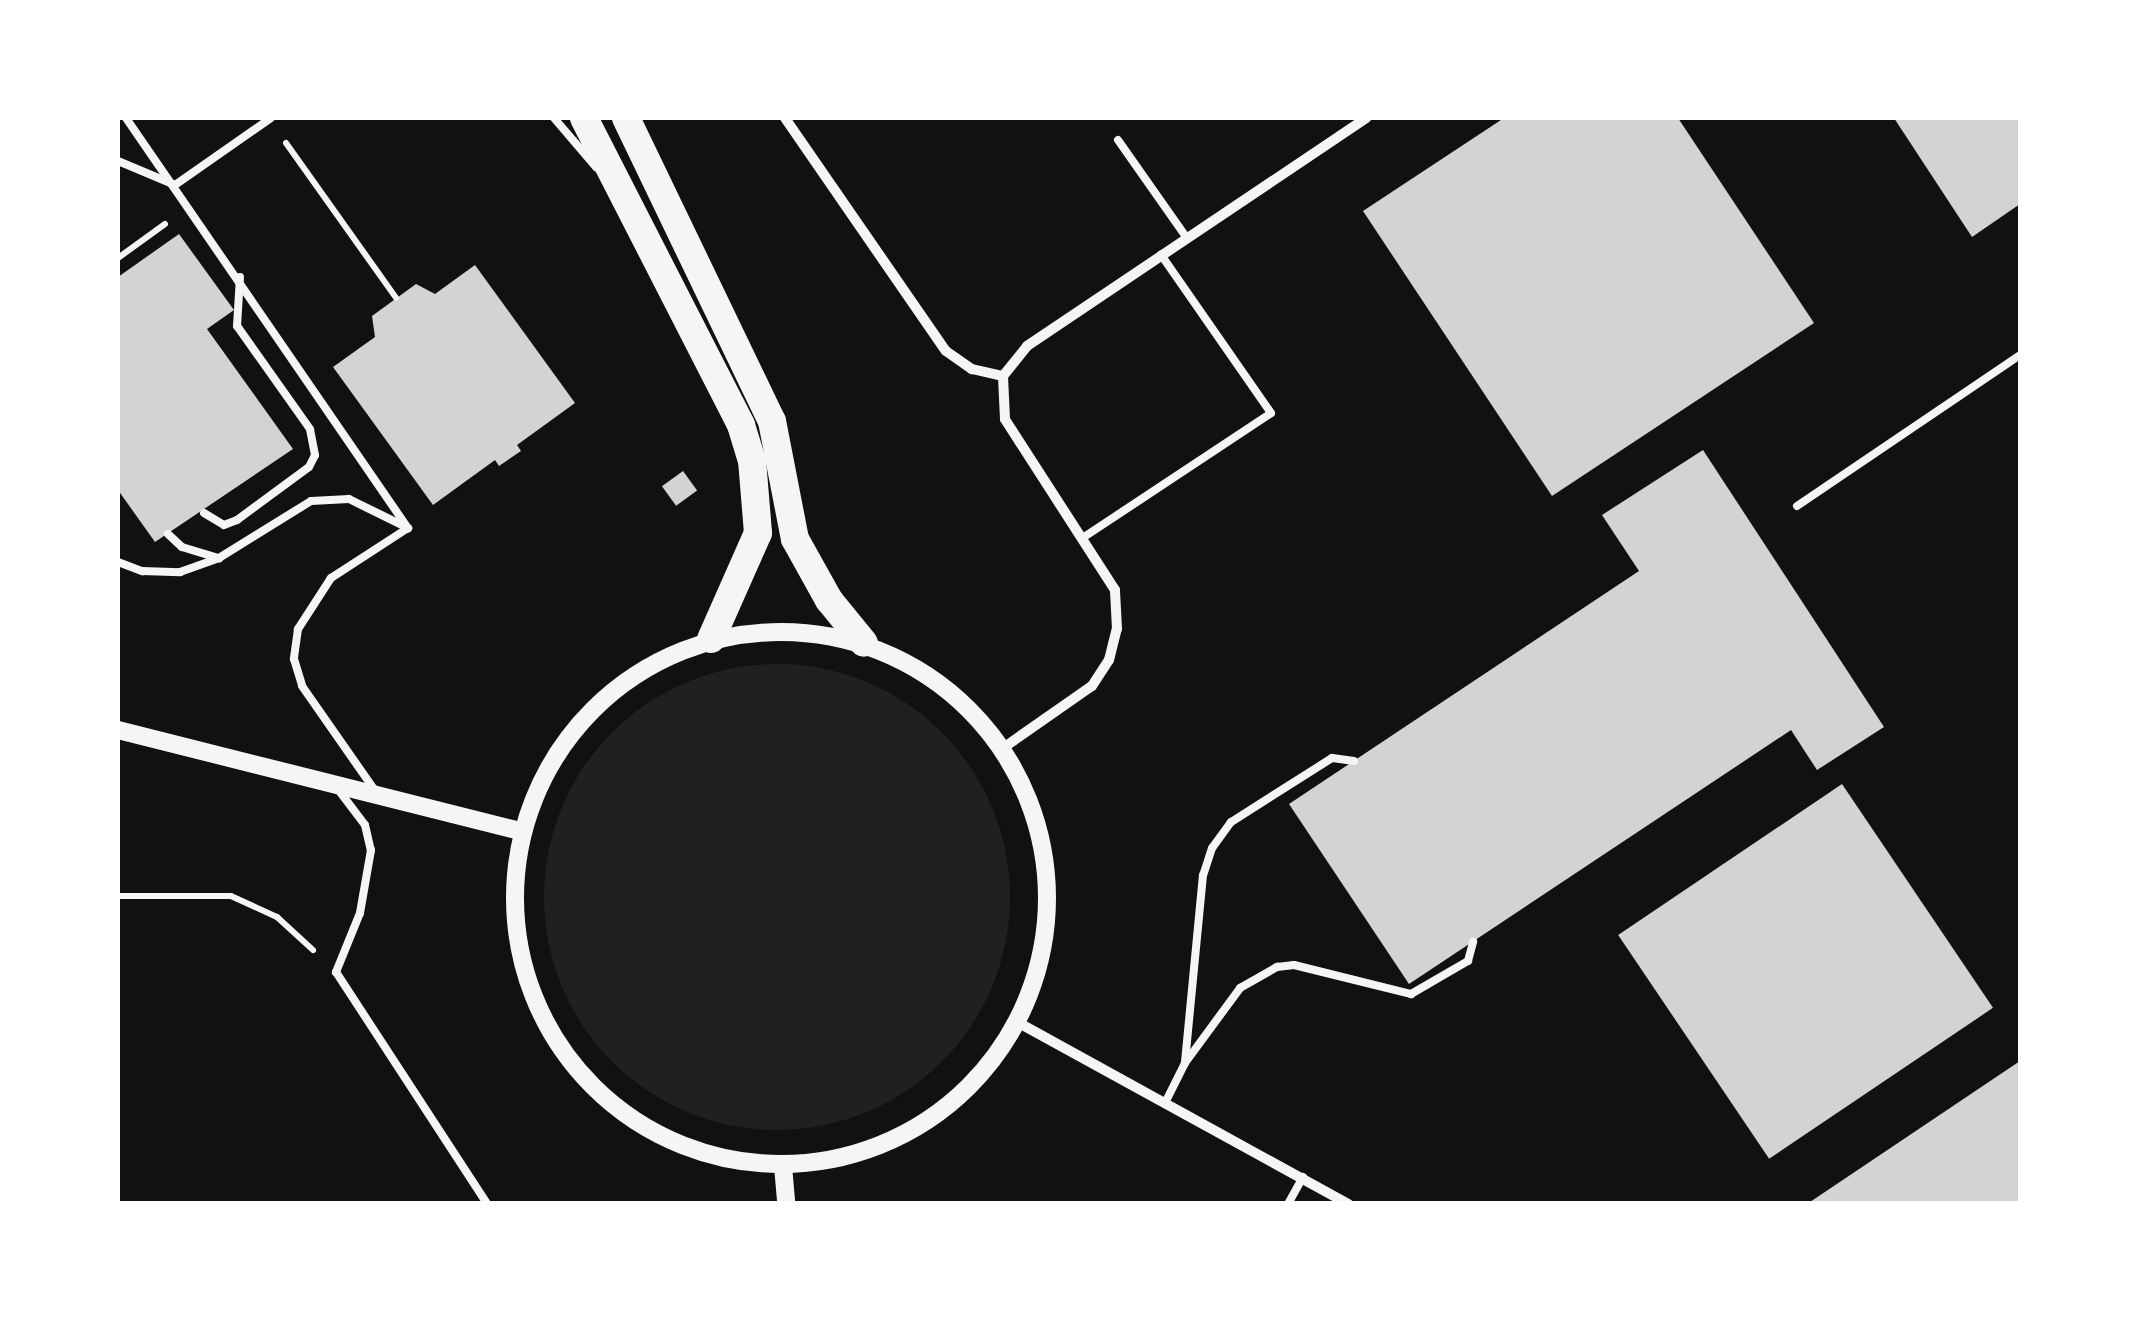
<!DOCTYPE html>
<html>
<head>
<meta charset="utf-8">
<style>
  body { margin:0 }
  #map { position:relative; width:2138px; height:1321px; overflow:hidden; background:#111; font-family:"Noto Sans",sans-serif }
  div>[style] { position:absolute }
  .green>* { inset:0; background:#202020 }
  .round { border-radius:50% }
  .building>* { inset:0; background:#d3d3d3; transform-origin:0 0 }
  .path>* { height:6px; margin:-3px; padding:0 3px; transform-origin:3px; border-radius:3px; background:#f5f5f5 }
  .service>* { height:8px; margin:-4px; padding:0 4px; transform-origin:4px; border-radius:4px; background:#f5f5f5 }
  .minor>* { height:10px; margin:-5px; padding:0 5px; transform-origin:5px; border-radius:5px; background:#f5f5f5 }
  .tertiary>* { height:18px; margin:-9px; padding:0 9px; transform-origin:9px; border-radius:9px; background:#f5f5f5 }
  .tertiary>.ring { margin:-9px; padding:0; box-sizing:content-box; background:none; border:18px solid #f5f5f5; border-radius:50% }
  .trunk>* { height:28px; margin:-14px; padding:0 14px; transform-origin:14px; border-radius:14px; background:#f5f5f5 }
  span { translate:-50% -50%; white-space:nowrap; text-align:center; line-height:1.15; -webkit-text-stroke:8px #fff; paint-order:stroke }
  .frame { position:absolute; inset:0; border:120px solid #fff; pointer-events:none }
</style>
</head>
<body>
<div id="map">
  <div class="green">
    <i class="round" style="left:544px;top:664px;width:466px;height:466px"></i>
  </div>
  <div class="building">
    <i style="clip-path:polygon(1504px 118px,1678px 118px,1814px 323px,1552px 496px,1363px 211px)"></i>
    <i style="clip-path:polygon(1894px 118px,2020px 118px,2020px 204px,1972px 237px)"></i>
    <i style="clip-path:polygon(179px 234px,234px 310px,207px 329px,293px 449px,155px 542px,118px 490px,118px 277px)"></i>
    <i style="clip-path:polygon(475px 265px,575px 403px,517px 445px,521px 451px,499px 466px,495px 460px,433px 505px,333px 367px,375px 337px,372px 316px,416px 284px,435px 294px)"></i>
    <i style="clip-path:polygon(1703px 450px,1884px 727px,1817px 770px,1791px 730px,1409px 984px,1289px 804px,1639px 571px,1602px 515px)"></i>
    <i style="left:683px;top:471px;width:24px;height:26px;rotate:54deg"></i>
    <i style="left:1842px;top:784px;width:270px;height:270px;rotate:56deg"></i>
    <i style="clip-path:polygon(2020px 1061px,2020px 1204px,1807px 1204px)"></i>
  </div>
  <div class="path">
    <i style="left:286px;top:143px;width:190px;rotate:54.6deg"></i>
    <i style="left:118px;top:258px;width:58px;rotate:-35.9deg"></i>
    <i style="left:118px;top:896px;width:113px"></i>
    <i style="left:231px;top:896px;width:51px;rotate:24.5deg"></i>
    <i style="left:277px;top:917px;width:49px;rotate:42.5deg"></i>
  </div>
  <div class="service">
    <i style="left:126px;top:118px;width:498px;rotate:55.5deg"></i>
    <i style="left:408px;top:528px;width:92px;rotate:147deg"></i>
    <i style="left:331px;top:578px;width:61px;rotate:122.9deg"></i>
    <i style="left:298px;top:629px;width:30px;rotate:98deg"></i>
    <i style="left:294px;top:659px;width:28px;rotate:73deg"></i>
    <i style="left:302px;top:686px;width:129px;rotate:55.1deg"></i>
    <i style="left:554px;top:118px;width:65px;rotate:49.4deg"></i>
    <i style="left:1118px;top:140px;width:120px;rotate:54.9deg"></i>
    <i style="left:118px;top:161px;width:62px;rotate:22.8deg"></i>
    <i style="left:175px;top:185px;width:117px;rotate:-34.9deg"></i>
    <i style="left:1797px;top:506px;width:269px;rotate:-34.1deg"></i>
    <i style="left:204px;top:513px;width:23px;rotate:31deg"></i>
    <i style="left:224px;top:525px;width:14px;rotate:-21deg"></i>
    <i style="left:237px;top:520px;width:89px;rotate:-36.4deg"></i>
    <i style="left:309px;top:467px;width:13px;rotate:-63deg"></i>
    <i style="left:315px;top:455px;width:26px;rotate:-101deg"></i>
    <i style="left:310px;top:429px;width:126px;rotate:-125.3deg"></i>
    <i style="left:237px;top:326px;width:49px;rotate:-86.5deg"></i>
    <i style="left:168px;top:534px;width:19px;rotate:43deg"></i>
    <i style="left:182px;top:547px;width:39px;rotate:17deg"></i>
    <i style="left:1084px;top:537px;width:224px;rotate:-33.5deg"></i>
    <i style="left:1271px;top:413px;width:193px;rotate:-124.8deg"></i>
    <i style="left:118px;top:562px;width:26px;rotate:21deg"></i>
    <i style="left:142px;top:571px;width:38px;rotate:2deg"></i>
    <i style="left:180px;top:572px;width:41px;rotate:-19.7deg"></i>
    <i style="left:219px;top:558px;width:108px;rotate:-31.8deg"></i>
    <i style="left:311px;top:501px;width:38px;rotate:-3deg"></i>
    <i style="left:349px;top:499px;width:66px;rotate:26.2deg"></i>
    <i style="left:1354px;top:761px;width:22px;rotate:-172deg"></i>
    <i style="left:1332px;top:758px;width:120px;rotate:147.6deg"></i>
    <i style="left:1231px;top:822px;width:32px;rotate:126deg"></i>
    <i style="left:1212px;top:848px;width:28px;rotate:108deg"></i>
    <i style="left:1203px;top:875px;width:189px;rotate:95.5deg"></i>
    <i style="left:1185px;top:1063px;width:93px;rotate:-53.7deg"></i>
    <i style="left:1240px;top:988px;width:43px;rotate:-29.6deg"></i>
    <i style="left:1277px;top:967px;width:17px;rotate:-7deg"></i>
    <i style="left:1294px;top:965px;width:121px;rotate:13.9deg"></i>
    <i style="left:1411px;top:994px;width:66px;rotate:-30.1deg"></i>
    <i style="left:1468px;top:961px;width:20px;rotate:-75deg"></i>
    <i style="left:337px;top:788px;width:46px;rotate:52.9deg"></i>
    <i style="left:365px;top:825px;width:26px;rotate:77deg"></i>
    <i style="left:371px;top:850px;width:64px;rotate:99.9deg"></i>
    <i style="left:360px;top:913px;width:64px;rotate:112.1deg"></i>
    <i style="left:336px;top:972px;width:277px;rotate:56.9deg"></i>
    <i style="left:1166px;top:1101px;width:42px;rotate:-63.4deg"></i>
    <i style="left:1288px;top:1204px;width:31px;rotate:-61deg"></i>
  </div>
  <div class="minor">
    <i style="left:785px;top:118px;width:283px;rotate:55.4deg"></i>
    <i style="left:946px;top:351px;width:32px;rotate:35deg"></i>
    <i style="left:972px;top:369px;width:32px;rotate:13deg"></i>
    <i style="left:1003px;top:748px;width:108px;rotate:-34.9deg"></i>
    <i style="left:1092px;top:686px;width:31px;rotate:-57deg"></i>
    <i style="left:1109px;top:660px;width:32px;rotate:-76deg"></i>
    <i style="left:1117px;top:629px;width:39px;rotate:-93deg"></i>
    <i style="left:1115px;top:590px;width:203px;rotate:-122.8deg"></i>
    <i style="left:1005px;top:419px;width:43px;rotate:-92.7deg"></i>
    <i style="left:1003px;top:376px;width:38px;rotate:-51deg"></i>
    <i style="left:1027px;top:346px;width:409px;rotate:-33.9deg"></i>
    <i style="left:1019px;top:1023px;width:376px;rotate:28.8deg"></i>
  </div>
  <div class="tertiary">
    <i class="ring" style="left:515px;top:632px;width:514px;height:514px"></i>
    <i style="left:118px;top:730px;width:415px;rotate:14.1deg"></i>
    <i style="left:783px;top:1166px;width:38px;rotate:85deg"></i>
  </div>
  <div class="trunk">
    <i style="left:584px;top:118px;width:345px;rotate:62.9deg"></i>
    <i style="left:741px;top:425px;width:37px;rotate:73deg"></i>
    <i style="left:752px;top:460px;width:73px;rotate:85.3deg"></i>
    <i style="left:758px;top:533px;width:116px;rotate:113.9deg"></i>
    <i style="left:626px;top:118px;width:336px;rotate:64.3deg"></i>
    <i style="left:772px;top:421px;width:120px;rotate:79deg"></i>
    <i style="left:795px;top:539px;width:70px;rotate:60.9deg"></i>
    <i style="left:829px;top:600px;width:55px;rotate:50.9deg"></i>
  </div>
  <div class="frame"></div>
</div>
</body>
</html>
